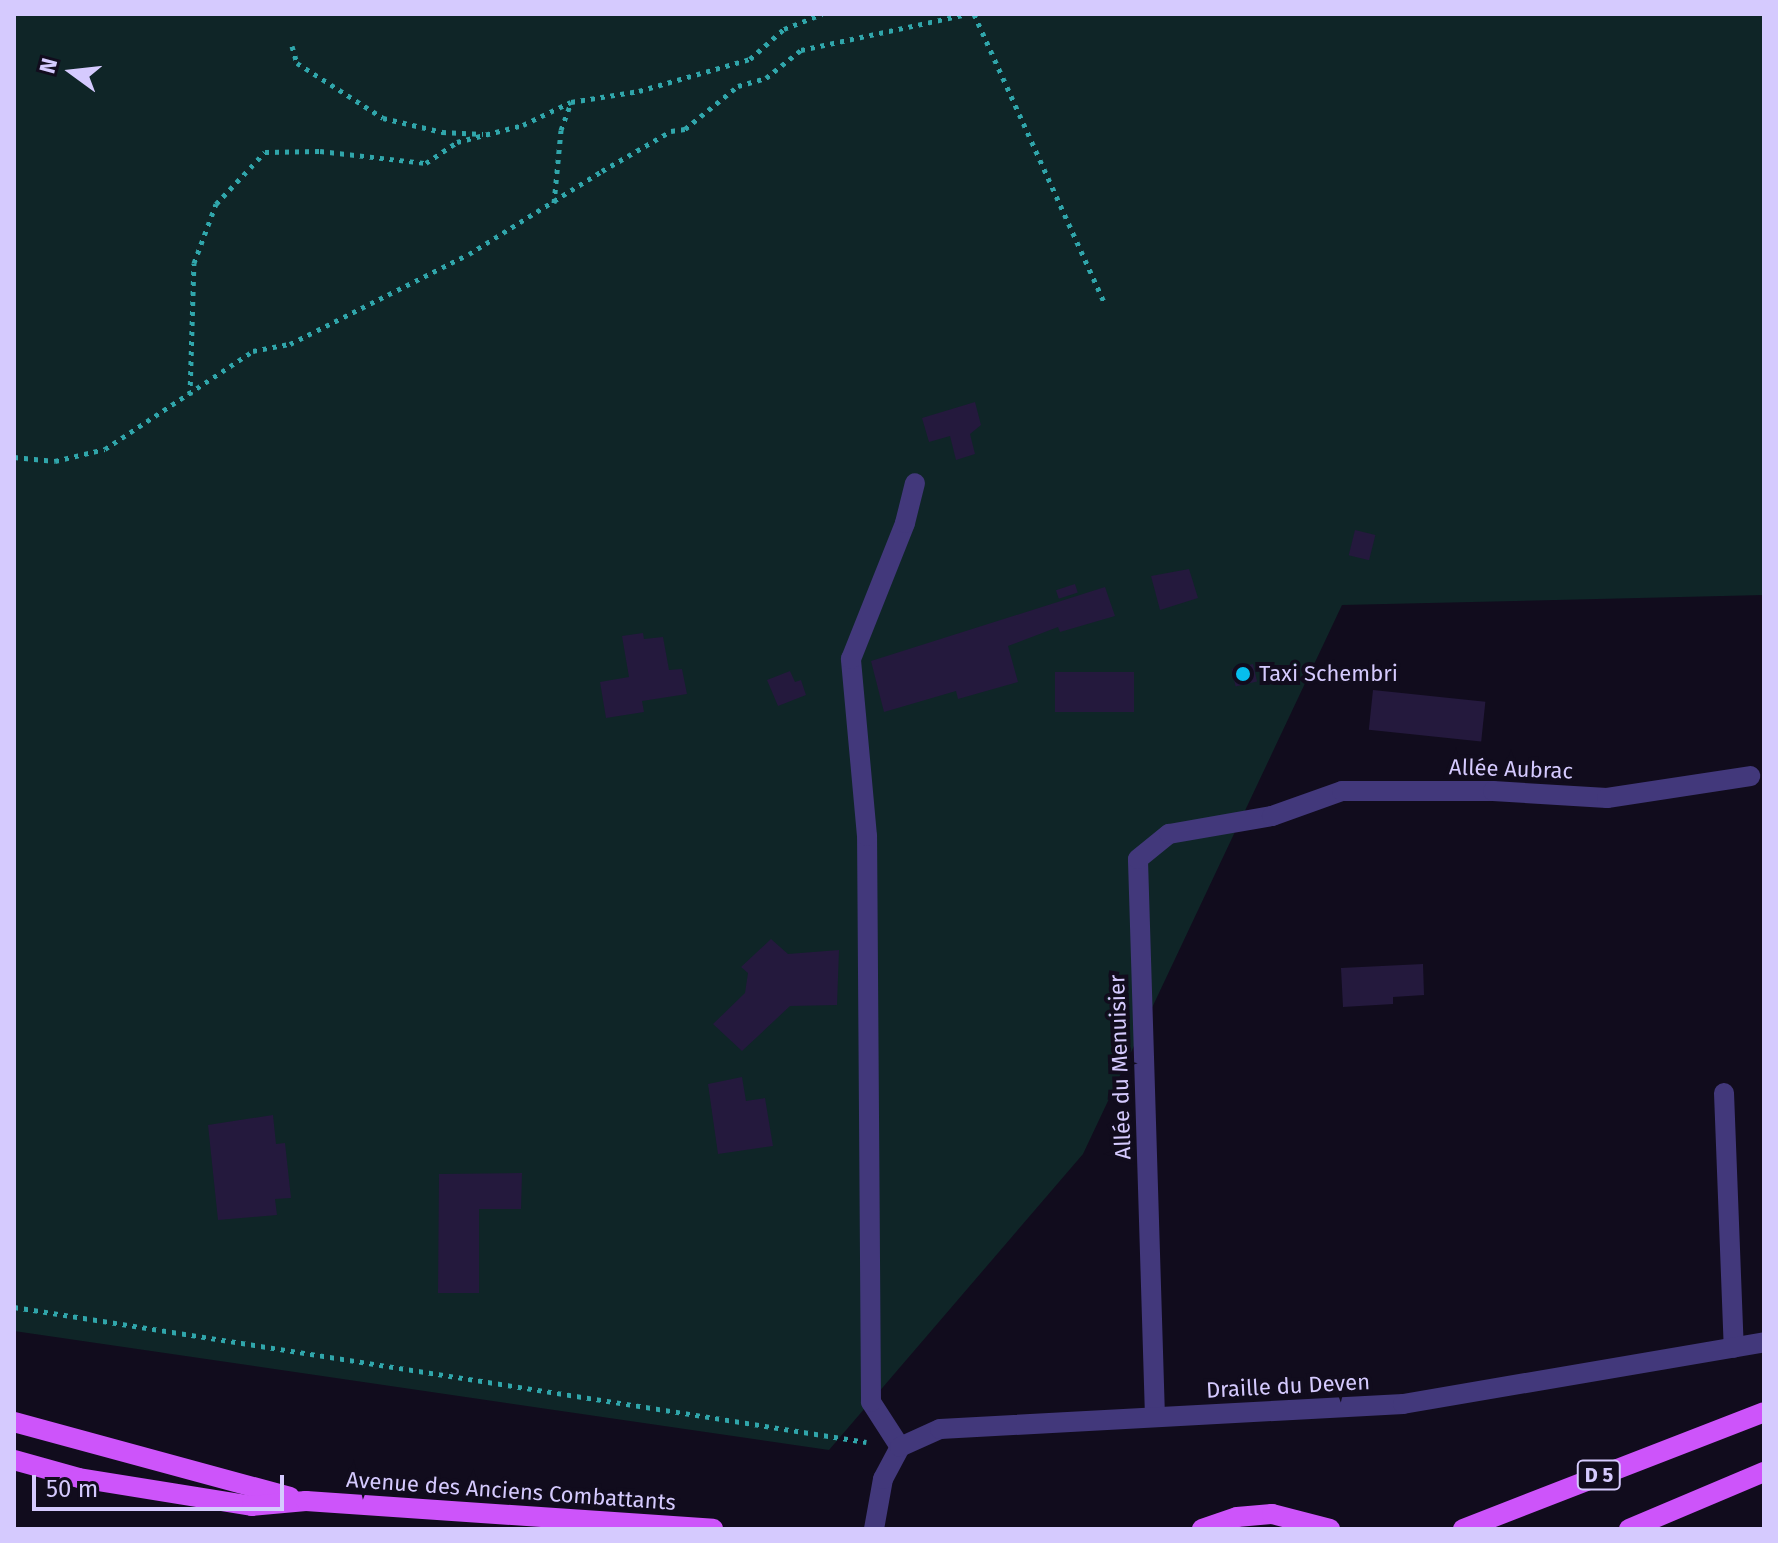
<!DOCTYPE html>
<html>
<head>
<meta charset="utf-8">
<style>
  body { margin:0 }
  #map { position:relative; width:1778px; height:1543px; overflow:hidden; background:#110c1d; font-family:"Fira Sans",sans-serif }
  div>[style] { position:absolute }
  .green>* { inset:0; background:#0f2527 }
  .building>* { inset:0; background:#24193d; transform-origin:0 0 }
  .path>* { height:5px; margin-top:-2.5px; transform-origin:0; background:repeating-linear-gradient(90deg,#30a6ab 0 4px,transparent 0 10px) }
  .minor>* { height:20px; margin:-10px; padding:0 10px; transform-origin:10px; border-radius:10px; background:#42387b }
  .major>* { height:20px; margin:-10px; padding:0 10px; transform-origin:10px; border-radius:10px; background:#cd54fa }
  .dots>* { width:22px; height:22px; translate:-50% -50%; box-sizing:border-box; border:4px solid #110c1d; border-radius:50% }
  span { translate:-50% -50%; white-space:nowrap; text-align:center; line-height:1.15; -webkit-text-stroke:8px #110c1d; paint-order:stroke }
  .shield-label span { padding:2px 6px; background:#110c1d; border:2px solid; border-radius:6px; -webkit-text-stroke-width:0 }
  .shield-label { font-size:20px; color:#d5cafe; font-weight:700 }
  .poi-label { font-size:22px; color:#d5cafe }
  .left { translate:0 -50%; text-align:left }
  .street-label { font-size:22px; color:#d5cafe }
  .frame { position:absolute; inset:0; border:16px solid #d5cafe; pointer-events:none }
  .north { position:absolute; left:32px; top:32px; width:80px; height:80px; -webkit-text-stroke:6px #110c1d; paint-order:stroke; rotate:285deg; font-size:22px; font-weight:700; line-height:32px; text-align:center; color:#d5cafe }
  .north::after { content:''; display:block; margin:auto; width:28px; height:36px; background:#d5cafe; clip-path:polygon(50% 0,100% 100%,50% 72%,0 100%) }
  .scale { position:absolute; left:32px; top:1475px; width:252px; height:36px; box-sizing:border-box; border:4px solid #d5cafe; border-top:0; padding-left:10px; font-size:24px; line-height:28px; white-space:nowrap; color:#d5cafe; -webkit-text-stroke:6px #110c1d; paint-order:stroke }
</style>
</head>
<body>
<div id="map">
  <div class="green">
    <i style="clip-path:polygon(14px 14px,1764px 14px,1764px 595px,1342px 605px,1083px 1154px,829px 1450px,14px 1331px)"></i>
  </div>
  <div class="building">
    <i style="clip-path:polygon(975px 402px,981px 425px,970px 434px,975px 454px,956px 460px,950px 436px,929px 442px,922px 418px)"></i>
    <i style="left:1355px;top:530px;width:21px;height:26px;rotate:14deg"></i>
    <i style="clip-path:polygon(1189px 569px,1198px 598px,1160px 610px,1151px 576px)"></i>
    <i style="left:1075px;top:584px;width:9px;height:20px;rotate:72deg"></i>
    <i style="clip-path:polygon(1105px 587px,1115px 616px,1060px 632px,1058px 627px,1008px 646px,1018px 682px,958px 699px,956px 691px,884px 712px,871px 661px)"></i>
    <i style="clip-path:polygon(643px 633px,644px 639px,663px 637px,669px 670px,682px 669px,687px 694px,642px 701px,644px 712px,606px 718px,600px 682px,629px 677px,622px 636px)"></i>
    <i style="left:1253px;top:664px;width:18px;height:22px;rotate:77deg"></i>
    <i style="clip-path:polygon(790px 671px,795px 682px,801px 680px,806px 695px,778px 706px,767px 680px)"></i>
    <i style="left:1134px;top:672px;width:40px;height:79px;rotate:90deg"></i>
    <i style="left:1373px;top:690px;width:113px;height:40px;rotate:6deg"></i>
    <i style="clip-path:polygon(771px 939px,788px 954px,839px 950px,837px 1005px,790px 1006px,742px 1051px,713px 1024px,745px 993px,748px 973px,741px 967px)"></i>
    <i style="clip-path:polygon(1423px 964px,1424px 995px,1393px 997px,1393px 1004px,1343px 1007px,1341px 968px)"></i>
    <i style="clip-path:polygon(742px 1077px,746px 1101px,765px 1098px,773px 1146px,718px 1154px,708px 1084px)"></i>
    <i style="clip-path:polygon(273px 1115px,276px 1144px,285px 1143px,291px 1198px,275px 1199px,277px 1215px,218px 1220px,208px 1125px)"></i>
    <i style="clip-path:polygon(522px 1173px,521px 1209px,479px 1209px,479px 1293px,438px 1293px,439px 1174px)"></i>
  </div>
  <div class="path">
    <i style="left:974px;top:14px;width:318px;rotate:65.7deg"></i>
    <i style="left:292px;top:46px;width:18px;rotate:74deg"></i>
    <i style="left:297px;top:63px;width:102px;rotate:32.6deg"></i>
    <i style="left:383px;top:118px;width:61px;rotate:13.3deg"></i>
    <i style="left:442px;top:132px;width:41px;rotate:2.8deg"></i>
    <i style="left:554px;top:203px;width:73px;rotate:-84.5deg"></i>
    <i style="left:561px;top:130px;width:29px;rotate:-70deg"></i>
    <i style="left:190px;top:395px;width:132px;rotate:-88.3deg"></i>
    <i style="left:194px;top:263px;width:63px;rotate:-69.6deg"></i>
    <i style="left:216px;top:204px;width:71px;rotate:-46.7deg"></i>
    <i style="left:265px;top:152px;width:55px;rotate:-1deg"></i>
    <i style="left:320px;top:151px;width:107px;rotate:6.5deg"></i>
    <i style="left:426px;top:163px;width:37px;rotate:-34deg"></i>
    <i style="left:457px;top:142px;width:68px;rotate:-14.4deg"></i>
    <i style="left:523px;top:125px;width:53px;rotate:-25.6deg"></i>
    <i style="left:571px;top:102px;width:69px;rotate:-9.2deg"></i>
    <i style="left:639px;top:91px;width:116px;rotate:-16.1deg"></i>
    <i style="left:750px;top:59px;width:45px;rotate:-41.4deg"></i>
    <i style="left:784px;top:29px;width:41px;rotate:-21.5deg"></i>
    <i style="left:14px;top:457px;width:41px;rotate:5.6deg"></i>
    <i style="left:55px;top:461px;width:51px;rotate:-13.5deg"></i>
    <i style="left:105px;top:449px;width:178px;rotate:-33.5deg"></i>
    <i style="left:253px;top:351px;width:38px;rotate:-11deg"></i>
    <i style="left:290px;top:344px;width:200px;rotate:-26.7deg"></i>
    <i style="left:469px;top:254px;width:157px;rotate:-32deg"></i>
    <i style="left:602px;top:171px;width:80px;rotate:-30.1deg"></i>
    <i style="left:671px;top:131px;width:14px;rotate:-8deg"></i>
    <i style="left:685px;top:129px;width:68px;rotate:-39.1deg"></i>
    <i style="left:738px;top:86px;width:29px;rotate:-16deg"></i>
    <i style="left:766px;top:78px;width:45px;rotate:-38.7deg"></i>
    <i style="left:801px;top:50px;width:170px;rotate:-12.2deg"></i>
    <i style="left:14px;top:1307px;width:863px;rotate:9deg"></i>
  </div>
  <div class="minor">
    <i style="left:1724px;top:1093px;width:255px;rotate:87.8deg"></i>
    <i style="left:1155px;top:1417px;width:558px;rotate:-91.75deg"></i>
    <i style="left:1138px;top:859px;width:40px;rotate:-39deg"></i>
    <i style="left:1169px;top:834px;width:105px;rotate:-9.9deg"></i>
    <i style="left:1272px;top:816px;width:74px;rotate:-19.7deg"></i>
    <i style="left:1342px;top:791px;width:151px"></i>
    <i style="left:1493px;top:791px;width:114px;rotate:3.5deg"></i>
    <i style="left:1607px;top:798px;width:145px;rotate:-8.7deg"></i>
    <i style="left:900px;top:1447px;width:54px;rotate:-122.8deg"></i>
    <i style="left:871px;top:1402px;width:566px;rotate:-90.4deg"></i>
    <i style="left:867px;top:836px;width:178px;rotate:-95.2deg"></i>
    <i style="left:851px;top:659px;width:146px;rotate:-68.3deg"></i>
    <i style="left:905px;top:523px;width:41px;rotate:-76deg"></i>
    <i style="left:874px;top:1529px;width:51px;rotate:-79.8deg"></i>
    <i style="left:883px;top:1479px;width:36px;rotate:-62deg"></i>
    <i style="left:900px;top:1447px;width:44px;rotate:-24.2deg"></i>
    <i style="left:940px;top:1429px;width:464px;rotate:-3.1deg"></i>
    <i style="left:1403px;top:1404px;width:366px;rotate:-9.7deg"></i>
  </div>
  <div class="major">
    <i style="left:14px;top:1422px;width:286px;rotate:15.2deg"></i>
    <i style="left:14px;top:1460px;width:67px;rotate:15.5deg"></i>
    <i style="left:79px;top:1478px;width:175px;rotate:9.2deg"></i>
    <i style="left:252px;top:1506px;width:54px;rotate:-5.3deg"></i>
    <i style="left:306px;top:1501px;width:408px;rotate:3.9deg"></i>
    <i style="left:1202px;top:1529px;width:37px;rotate:-19deg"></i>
    <i style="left:1237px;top:1517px;width:35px;rotate:-5deg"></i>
    <i style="left:1272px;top:1514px;width:60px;rotate:14.5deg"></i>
    <i style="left:1463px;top:1529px;width:323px;rotate:-21.2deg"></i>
    <i style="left:1629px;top:1529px;width:147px;rotate:-22.9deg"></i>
  </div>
  <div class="dots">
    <i style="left:1243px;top:674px;background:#06beed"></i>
  </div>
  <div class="shield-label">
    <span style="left:1599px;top:1475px">D 5</span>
  </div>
  <div class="poi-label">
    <span class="left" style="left:1259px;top:674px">Taxi Schembri</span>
  </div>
  <div class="street-label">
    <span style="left:1511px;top:769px;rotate:2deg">Allée Aubrac</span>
    <span style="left:1120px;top:1067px;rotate:-92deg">Allée du Menuisier</span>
    <span style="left:1288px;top:1386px;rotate:-3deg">Draille du Deven</span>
    <span style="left:511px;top:1491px;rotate:4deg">Avenue des Anciens Combattants</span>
  </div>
  <div class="frame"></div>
  <div class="north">N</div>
  <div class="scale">50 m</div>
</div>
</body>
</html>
